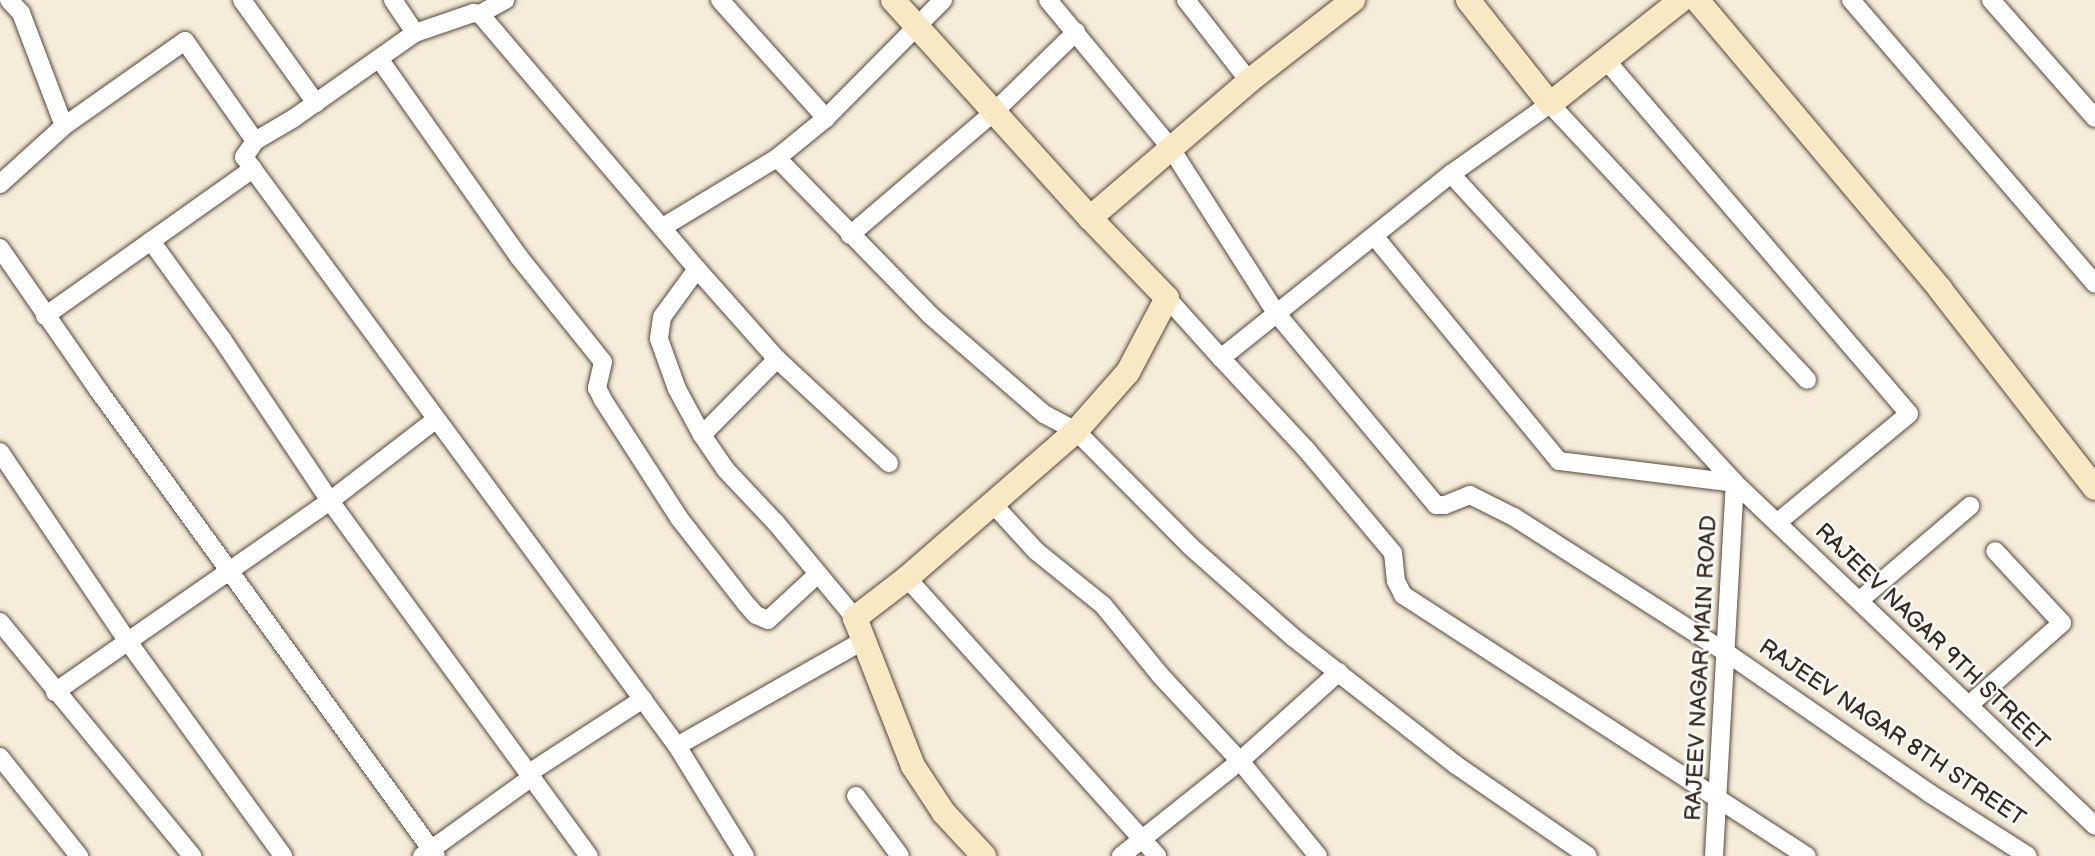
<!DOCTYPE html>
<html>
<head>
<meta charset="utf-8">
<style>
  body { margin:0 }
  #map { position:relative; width:2095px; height:856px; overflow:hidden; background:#f5ecd9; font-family:"Balsamiq Sans",sans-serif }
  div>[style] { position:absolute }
  .roads { filter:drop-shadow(0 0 2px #57473a) drop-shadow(0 0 2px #57473a) }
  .street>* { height:18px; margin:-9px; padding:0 9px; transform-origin:9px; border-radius:9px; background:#fff }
  .secondary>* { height:24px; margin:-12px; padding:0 12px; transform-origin:12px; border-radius:12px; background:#f8e8c3 }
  span { translate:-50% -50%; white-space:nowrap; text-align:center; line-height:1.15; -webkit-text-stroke:5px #fff; paint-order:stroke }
  .street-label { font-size:23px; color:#3b2a1e }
</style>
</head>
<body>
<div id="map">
  <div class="roads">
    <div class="street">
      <i style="left:9px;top:0;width:18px;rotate:47deg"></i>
      <i style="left:21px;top:13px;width:121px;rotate:69.2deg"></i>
      <i style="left:242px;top:0;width:127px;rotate:54.3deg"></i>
      <i style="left:393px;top:0;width:40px;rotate:56deg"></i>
      <i style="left:720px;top:0;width:159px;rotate:48.1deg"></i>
      <i style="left:1048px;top:0;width:191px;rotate:50.3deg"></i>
      <i style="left:1170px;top:147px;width:198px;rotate:57.4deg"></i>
      <i style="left:1277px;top:314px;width:249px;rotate:50.2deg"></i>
      <i style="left:1436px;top:505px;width:9px"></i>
      <i style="left:1445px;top:505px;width:27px;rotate:-22deg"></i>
      <i style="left:1470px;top:495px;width:49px;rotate:26.6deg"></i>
      <i style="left:1514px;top:517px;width:253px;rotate:32.6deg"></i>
      <i style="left:1727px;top:653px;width:246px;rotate:34.7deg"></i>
      <i style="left:1929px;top:793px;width:117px;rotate:32.5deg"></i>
      <i style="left:1186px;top:0;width:103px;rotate:52.1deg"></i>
      <i style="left:1851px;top:0;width:374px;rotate:49.3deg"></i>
      <i style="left:1991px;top:0;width:157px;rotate:48.6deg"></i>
      <i style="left:480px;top:14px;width:29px;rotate:-29deg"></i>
      <i style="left:1605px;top:59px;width:467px;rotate:49.4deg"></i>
      <i style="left:1909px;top:414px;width:171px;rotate:140.5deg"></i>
      <i style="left:380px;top:60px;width:241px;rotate:54.8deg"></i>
      <i style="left:519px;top:257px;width:134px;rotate:51.3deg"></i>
      <i style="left:603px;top:362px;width:27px;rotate:103deg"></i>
      <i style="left:597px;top:388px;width:13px;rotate:63deg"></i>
      <i style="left:603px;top:400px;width:140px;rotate:57.2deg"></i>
      <i style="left:679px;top:518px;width:110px;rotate:52deg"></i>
      <i style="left:747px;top:605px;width:13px;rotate:48deg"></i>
      <i style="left:756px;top:615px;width:13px;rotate:23deg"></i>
      <i style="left:768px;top:620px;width:68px;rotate:-42.6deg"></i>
      <i style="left:777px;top:158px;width:219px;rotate:45.7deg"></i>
      <i style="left:930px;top:315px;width:151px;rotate:41deg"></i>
      <i style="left:1044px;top:414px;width:36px;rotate:28deg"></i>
      <i style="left:1076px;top:431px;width:163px;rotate:45.2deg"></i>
      <i style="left:1191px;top:547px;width:137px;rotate:41.5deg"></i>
      <i style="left:1294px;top:638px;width:206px;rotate:38.1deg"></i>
      <i style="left:1456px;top:765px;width:160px;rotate:34.6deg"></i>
      <i style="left:1451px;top:174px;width:420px;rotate:47.4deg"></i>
      <i style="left:1735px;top:483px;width:497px;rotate:43.6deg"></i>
      <i style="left:0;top:184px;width:86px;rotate:-42.2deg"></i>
      <i style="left:64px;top:126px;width:148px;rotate:-35.1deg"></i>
      <i style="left:185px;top:41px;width:122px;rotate:55deg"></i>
      <i style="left:663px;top:227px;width:133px;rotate:-31.2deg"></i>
      <i style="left:777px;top:158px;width:63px;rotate:-39.2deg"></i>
      <i style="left:826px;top:118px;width:166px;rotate:-45.2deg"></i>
      <i style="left:850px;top:235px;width:189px;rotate:-40.5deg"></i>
      <i style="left:994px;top:112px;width:115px;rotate:-44.3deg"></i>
      <i style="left:1375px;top:237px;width:290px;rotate:50.6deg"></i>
      <i style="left:1559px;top:461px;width:177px;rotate:7.1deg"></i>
      <i style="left:151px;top:241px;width:121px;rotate:54.1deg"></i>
      <i style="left:222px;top:339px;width:195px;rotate:56.3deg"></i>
      <i style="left:330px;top:501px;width:439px;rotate:53.9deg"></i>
      <i style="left:0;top:248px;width:174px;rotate:55.3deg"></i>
      <i style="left:99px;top:391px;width:574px;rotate:54.07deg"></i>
      <i style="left:697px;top:269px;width:59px;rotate:126.1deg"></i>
      <i style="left:662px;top:317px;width:22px;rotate:98deg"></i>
      <i style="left:659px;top:339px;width:53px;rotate:70.2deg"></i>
      <i style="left:677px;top:389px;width:52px;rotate:61.5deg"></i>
      <i style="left:1167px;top:298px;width:81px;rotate:48deg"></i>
      <i style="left:1221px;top:358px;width:295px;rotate:-38.7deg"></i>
      <i style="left:1451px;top:174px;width:121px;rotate:-35.3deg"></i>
      <i style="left:1550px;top:104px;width:377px;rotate:47deg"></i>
      <i style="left:45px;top:316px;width:255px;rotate:-35.3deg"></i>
      <i style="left:1221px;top:358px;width:123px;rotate:47deg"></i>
      <i style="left:1305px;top:448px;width:137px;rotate:50deg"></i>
      <i style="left:1393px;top:553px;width:28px;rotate:84deg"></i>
      <i style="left:1396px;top:581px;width:16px;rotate:63deg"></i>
      <i style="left:1403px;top:595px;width:481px;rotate:32.9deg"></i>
      <i style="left:777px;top:359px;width:153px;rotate:42.9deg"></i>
      <i style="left:0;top:452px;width:230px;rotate:56deg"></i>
      <i style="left:129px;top:643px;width:263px;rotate:54.1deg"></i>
      <i style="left:992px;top:503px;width:65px;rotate:47.5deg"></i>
      <i style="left:1036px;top:551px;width:86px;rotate:38.9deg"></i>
      <i style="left:1103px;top:605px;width:90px;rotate:50.8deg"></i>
      <i style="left:1160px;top:675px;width:117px;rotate:47.1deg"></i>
      <i style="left:1240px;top:761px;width:123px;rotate:50.6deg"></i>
      <i style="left:907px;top:578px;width:374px;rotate:48deg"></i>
      <i style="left:1860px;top:600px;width:145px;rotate:-40.5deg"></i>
      <i style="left:0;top:622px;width:303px;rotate:50.6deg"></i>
      <i style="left:55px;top:692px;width:335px;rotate:-34.8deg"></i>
      <i style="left:330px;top:501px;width:133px;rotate:-37.6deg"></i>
      <i style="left:1969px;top:705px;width:124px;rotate:-41.4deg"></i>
      <i style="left:2062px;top:623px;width:98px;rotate:-132.9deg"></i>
      <i style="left:677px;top:746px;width:217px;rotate:-29.5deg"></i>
      <i style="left:0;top:757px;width:127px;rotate:51.4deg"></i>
      <i style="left:529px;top:773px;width:136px;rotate:-33deg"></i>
      <i style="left:856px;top:796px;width:74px;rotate:53.7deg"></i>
      <i style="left:422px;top:856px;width:135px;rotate:-35.7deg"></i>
      <i style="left:745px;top:856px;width:129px;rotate:-121.7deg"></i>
      <i style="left:677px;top:746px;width:731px;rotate:-126.32deg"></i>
      <i style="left:244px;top:157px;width:19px;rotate:-55deg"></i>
      <i style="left:255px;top:141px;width:45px;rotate:-30.5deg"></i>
      <i style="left:294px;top:118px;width:148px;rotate:-35.1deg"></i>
      <i style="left:415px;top:33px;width:61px;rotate:-19deg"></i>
      <i style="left:473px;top:13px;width:7px;rotate:8deg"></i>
      <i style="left:480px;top:14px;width:335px;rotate:49.6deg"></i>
      <i style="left:697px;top:269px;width:120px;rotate:48.4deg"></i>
      <i style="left:777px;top:359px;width:107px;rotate:134.6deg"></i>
      <i style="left:702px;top:435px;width:42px;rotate:55.6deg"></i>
      <i style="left:726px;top:470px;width:73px;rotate:46.7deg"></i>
      <i style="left:776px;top:523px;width:124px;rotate:50.3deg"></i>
      <i style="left:1121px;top:856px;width:152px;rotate:-38.6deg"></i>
      <i style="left:1240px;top:761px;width:133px;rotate:-42deg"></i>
      <i style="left:1714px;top:856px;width:374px;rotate:-86.8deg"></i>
    </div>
    <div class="secondary">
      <i style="left:893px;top:0;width:294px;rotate:47.9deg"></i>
      <i style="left:1090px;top:218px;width:111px;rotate:46.1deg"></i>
      <i style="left:1167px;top:298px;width:84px;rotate:117.8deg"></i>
      <i style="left:1128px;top:372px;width:79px;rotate:131.4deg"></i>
      <i style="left:1076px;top:431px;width:224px;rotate:139deg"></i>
      <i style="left:907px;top:578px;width:66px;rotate:142.4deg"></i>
      <i style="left:855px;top:618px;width:159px;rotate:68.6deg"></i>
      <i style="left:913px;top:766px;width:56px;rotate:56.6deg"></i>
      <i style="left:944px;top:813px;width:59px;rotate:47.1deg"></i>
      <i style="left:1468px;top:0;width:132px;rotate:51.7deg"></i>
      <i style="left:1550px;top:104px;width:167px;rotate:-38.4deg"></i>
      <i style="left:1697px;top:0;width:378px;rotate:49.9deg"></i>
      <i style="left:1940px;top:289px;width:252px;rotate:52.1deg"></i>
      <i style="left:1090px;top:218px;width:210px;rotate:-40.7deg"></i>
      <i style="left:1249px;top:81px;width:132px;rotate:-37.9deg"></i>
    </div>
  </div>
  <div class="street-label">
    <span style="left:1932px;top:637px;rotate:44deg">RAJEEV NAGAR 9TH STREET</span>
    <span style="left:1701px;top:668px;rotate:-87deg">RAJEEV NAGAR MAIN ROAD</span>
    <span style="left:1892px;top:733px;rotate:34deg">RAJEEV NAGAR 8TH STREET</span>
  </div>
</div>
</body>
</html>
